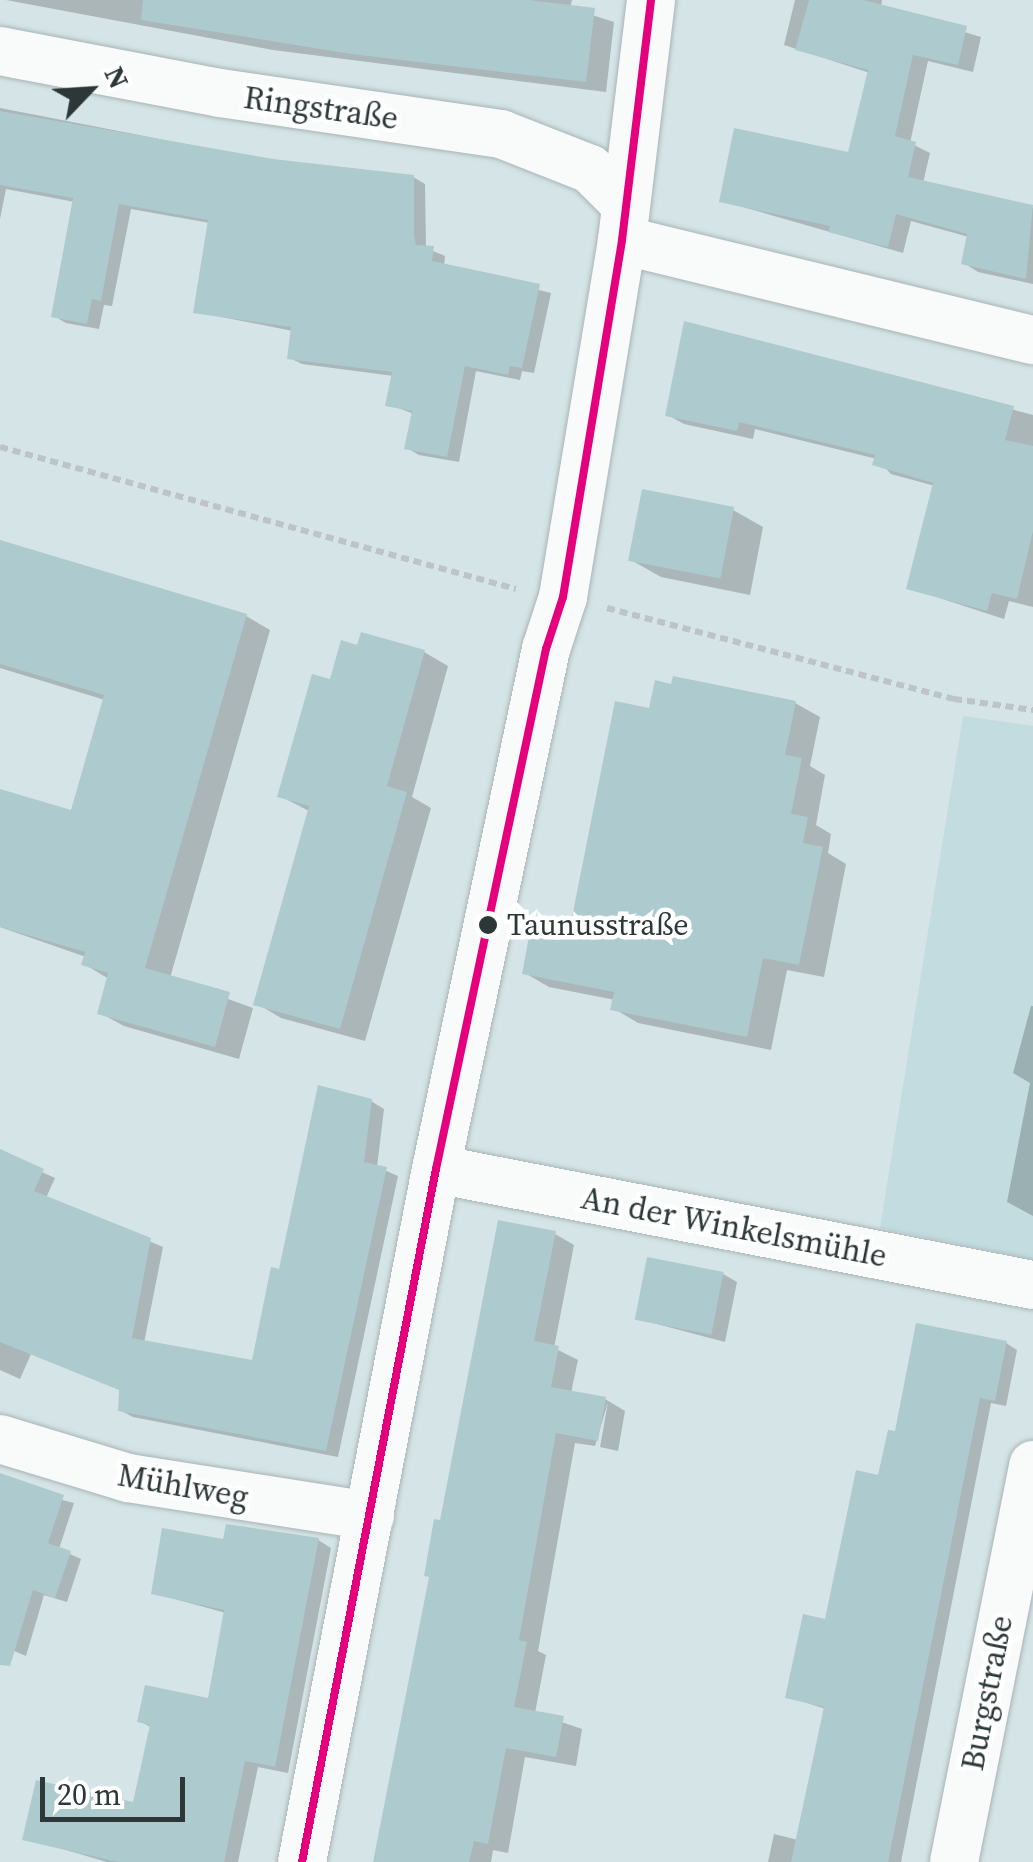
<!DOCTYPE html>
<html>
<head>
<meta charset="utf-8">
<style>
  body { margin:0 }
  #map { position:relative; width:1033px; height:1862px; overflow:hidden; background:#d5e4e6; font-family:"Source Serif 4",serif }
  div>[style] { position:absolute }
  .built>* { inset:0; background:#c2dce0 }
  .shadow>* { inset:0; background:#0003 }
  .building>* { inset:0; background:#adcace; transform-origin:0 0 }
  .path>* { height:6px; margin-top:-3px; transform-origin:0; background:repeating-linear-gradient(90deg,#bdc4c5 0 8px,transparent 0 13px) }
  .roads { filter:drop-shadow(0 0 2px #a8b4b6) drop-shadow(0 0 2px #a8b4b6) }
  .minor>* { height:48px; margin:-24px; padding:0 24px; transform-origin:24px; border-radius:24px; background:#f9fbfb }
  .bus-1>* { height:8px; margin:-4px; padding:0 4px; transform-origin:4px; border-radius:4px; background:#e5007d }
  .dots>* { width:28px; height:28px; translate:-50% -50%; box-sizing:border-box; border:5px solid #fff; border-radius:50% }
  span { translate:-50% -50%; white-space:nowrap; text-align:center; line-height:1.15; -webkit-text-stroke:9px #fff; paint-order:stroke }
  .bus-label { font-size:30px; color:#2c3738 }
  .left { translate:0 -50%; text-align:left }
  .street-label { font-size:32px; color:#2c3738 }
  .north { position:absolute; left:40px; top:40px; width:100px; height:100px; -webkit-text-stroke:8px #fff; paint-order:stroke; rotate:65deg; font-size:28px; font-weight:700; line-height:40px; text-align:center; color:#2c3738 }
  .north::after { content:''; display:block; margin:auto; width:35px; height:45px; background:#2c3738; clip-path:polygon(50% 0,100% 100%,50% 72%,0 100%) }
  .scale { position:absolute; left:40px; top:1777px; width:145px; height:45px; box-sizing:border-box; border:5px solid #2c3738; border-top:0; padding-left:12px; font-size:30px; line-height:35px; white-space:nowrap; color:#2c3738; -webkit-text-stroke:8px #fff; paint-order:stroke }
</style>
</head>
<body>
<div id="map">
  <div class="built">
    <i style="clip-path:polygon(963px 716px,1033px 726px,1033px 1259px,880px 1228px)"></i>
  </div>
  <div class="shadow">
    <i style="clip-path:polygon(6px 0,572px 0,570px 8px,614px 22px,606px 92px,273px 50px)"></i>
    <i style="clip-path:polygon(795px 0,882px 0,881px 7px,981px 37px,973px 72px,928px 61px,910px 143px,930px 153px,923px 183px,1033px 208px,1033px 284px,978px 272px,964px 263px,969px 237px,911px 221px,903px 253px,722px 201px,849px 155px,870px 73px,784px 45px)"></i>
    <i style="clip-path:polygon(0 108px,273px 161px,413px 177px,425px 184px,426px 248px,445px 256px,444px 266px,551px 293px,534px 373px,522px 371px,520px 380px,476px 371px,459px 462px,419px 455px,407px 448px,414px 414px,388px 404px,394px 376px,302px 364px,290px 358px,293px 331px,196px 312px,210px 223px,131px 209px,112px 306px,104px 305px,99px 329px,66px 323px,54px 316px,75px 202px,6px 189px,0 219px)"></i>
    <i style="clip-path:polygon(686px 324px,1033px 415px,1033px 607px,1009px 601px,1004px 619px,909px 588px,935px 486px,891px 474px,877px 459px,755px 429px,753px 439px,684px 424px,668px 415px)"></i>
    <i style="clip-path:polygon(733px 510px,763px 527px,750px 595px,661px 577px,631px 560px)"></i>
    <i style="clip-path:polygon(0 543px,246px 616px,270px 630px,170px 978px,253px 1008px,239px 1059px,124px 1026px,100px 1013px,109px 979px,84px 964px,86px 957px,0 927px,0 806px,72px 813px,105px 700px,0 668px)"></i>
    <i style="clip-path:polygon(359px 648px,424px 652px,448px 666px,412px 797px,431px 808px,365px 1041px,281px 1018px,256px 1003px,311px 812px,280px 796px,332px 682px)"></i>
    <i style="clip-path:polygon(795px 703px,820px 717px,810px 766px,825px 775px,816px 825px,831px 834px,828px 853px,846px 864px,824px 977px,787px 970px,771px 1050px,638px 1023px,613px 1008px,615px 1000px,549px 987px,525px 973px,573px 925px,651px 710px)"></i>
    <i style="clip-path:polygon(1031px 1006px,1033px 1006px,1033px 1216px,1007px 1202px,1030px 1083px,1013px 1073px)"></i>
    <i style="clip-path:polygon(371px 1101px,384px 1109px,377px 1167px,398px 1176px,338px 1457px,133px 1417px,120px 1410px,121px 1390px,31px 1354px,20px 1379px,0 1370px,0 1153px,55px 1178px,46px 1198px,163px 1247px,144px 1343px,254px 1363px,281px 1272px)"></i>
    <i style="clip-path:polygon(555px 1234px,574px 1245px,554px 1348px,578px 1360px,571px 1393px,605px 1399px,625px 1411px,618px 1451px,600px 1447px,608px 1402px,595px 1446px,575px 1443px,538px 1651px,546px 1655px,535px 1713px,582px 1729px,576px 1766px,525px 1757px,508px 1853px,493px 1850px,491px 1862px,376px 1862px,442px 1523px)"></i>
    <i style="clip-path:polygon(723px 1274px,737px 1282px,725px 1342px,638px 1319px)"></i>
    <i style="clip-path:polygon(1006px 1343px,1017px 1350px,1006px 1406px,991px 1403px,901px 1862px,768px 1862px,774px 1834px,798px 1840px,826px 1709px,788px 1697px,827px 1622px,897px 1434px)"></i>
    <i style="clip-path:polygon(0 1484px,74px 1503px,59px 1549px,81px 1559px,67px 1602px,44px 1595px,26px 1656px,0 1645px)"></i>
    <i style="clip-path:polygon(318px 1540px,331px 1548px,288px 1773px,258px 1767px,238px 1862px,107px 1862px,25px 1838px,134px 1805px,152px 1728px,140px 1721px,210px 1701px,226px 1613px,153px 1593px,225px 1542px)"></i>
  </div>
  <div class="building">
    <i style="clip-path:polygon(143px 0,529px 0,595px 8px,586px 82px,351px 54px,141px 20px)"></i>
    <i style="clip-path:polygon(809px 0,863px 0,967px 26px,958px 65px,913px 55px,895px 136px,916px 142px,908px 177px,1033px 205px,1026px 279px,961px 264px,967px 234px,896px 214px,888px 247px,828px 232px,830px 226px,719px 202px,734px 128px,848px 152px,868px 70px,795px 50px)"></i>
    <i style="clip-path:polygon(0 111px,273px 159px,414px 175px,414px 236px,416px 245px,434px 246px,432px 261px,540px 284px,522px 368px,510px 366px,508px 375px,465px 366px,447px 457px,404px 449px,412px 411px,385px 406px,392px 372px,287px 359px,291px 327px,193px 313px,208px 220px,119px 204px,101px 301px,92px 299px,87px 324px,51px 317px,73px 198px,0 185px)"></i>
    <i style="clip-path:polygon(684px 321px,1014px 406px,1005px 440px,1033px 446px,1033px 531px,1017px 599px,992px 593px,987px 611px,906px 589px,933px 483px,872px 465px,875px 455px,739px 422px,737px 431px,665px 416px)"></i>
    <i style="left:642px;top:489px;width:94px;height:73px;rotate:11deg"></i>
    <i style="clip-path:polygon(0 540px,247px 614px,145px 968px,230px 992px,215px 1047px,97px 1014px,108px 973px,81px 965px,85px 952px,0 927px,0 789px,71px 810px,104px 695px,0 664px)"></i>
    <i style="clip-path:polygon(361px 632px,425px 650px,387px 786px,407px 792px,340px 1029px,253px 1005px,309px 806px,277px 797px,312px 674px,330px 679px,341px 640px,357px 645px)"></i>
    <i style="clip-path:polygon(673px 676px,796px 701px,785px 755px,802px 758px,791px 814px,808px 817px,803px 843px,823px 847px,799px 965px,763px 958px,747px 1037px,610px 1010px,614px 992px,522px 974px,533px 915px,571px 922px,615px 701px,649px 708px,655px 680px,671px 684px)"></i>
    <i style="clip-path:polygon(318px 1085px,372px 1099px,364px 1162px,387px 1167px,326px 1451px,118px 1411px,119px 1390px,0 1342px,0 1149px,44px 1169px,34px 1191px,151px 1238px,132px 1338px,252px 1360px,271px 1267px,279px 1269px)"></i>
    <i style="clip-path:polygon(498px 1220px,556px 1231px,534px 1341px,559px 1346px,551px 1387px,606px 1397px,598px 1441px,556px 1433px,519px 1640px,527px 1642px,514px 1707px,564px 1716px,556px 1757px,506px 1748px,488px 1844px,474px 1841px,469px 1862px,373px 1862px,429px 1577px,424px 1576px,434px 1519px,440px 1520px)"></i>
    <i style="left:647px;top:1257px;width:78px;height:64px;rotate:11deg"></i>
    <i style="clip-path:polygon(916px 1323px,1007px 1341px,995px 1401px,980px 1398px,888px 1862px,791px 1862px,824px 1707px,785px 1698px,803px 1614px,825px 1619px,856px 1470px,878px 1475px,888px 1430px,895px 1431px)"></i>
    <i style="clip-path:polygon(0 1473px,64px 1495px,48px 1543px,71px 1551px,55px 1598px,33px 1590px,10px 1666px,0 1665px)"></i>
    <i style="clip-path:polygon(226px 1524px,319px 1538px,275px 1767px,245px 1761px,224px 1862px,118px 1862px,22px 1840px,36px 1780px,133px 1802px,150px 1725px,137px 1722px,145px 1685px,208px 1698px,224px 1610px,151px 1594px,162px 1528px,223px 1539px)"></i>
  </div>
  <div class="path">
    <i style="left:0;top:447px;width:535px;rotate:15.39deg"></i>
    <i style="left:607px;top:608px;width:359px;rotate:14.7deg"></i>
    <i style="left:954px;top:699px;width:80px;rotate:7.9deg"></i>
  </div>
  <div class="roads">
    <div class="minor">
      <i style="left:0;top:51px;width:224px;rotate:10.8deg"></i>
      <i style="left:220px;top:93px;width:284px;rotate:8.3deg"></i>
      <i style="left:501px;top:134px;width:96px;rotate:21.5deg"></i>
      <i style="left:590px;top:169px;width:49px;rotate:45deg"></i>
      <i style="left:622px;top:240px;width:423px;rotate:13.7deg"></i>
      <i style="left:436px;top:1169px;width:608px;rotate:11deg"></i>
      <i style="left:0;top:1439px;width:134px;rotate:16.9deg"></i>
      <i style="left:128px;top:1478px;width:245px;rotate:8.9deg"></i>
      <i style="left:302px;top:1862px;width:706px;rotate:-79.06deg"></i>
      <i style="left:436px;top:1169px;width:532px;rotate:-78.06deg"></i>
      <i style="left:546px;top:649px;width:55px;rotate:-71.9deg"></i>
      <i style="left:563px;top:597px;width:362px;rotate:-80.6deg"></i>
      <i style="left:622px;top:240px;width:242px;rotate:-83.1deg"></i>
      <i style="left:954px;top:1862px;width:405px;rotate:-78.7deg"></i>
    </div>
  </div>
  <div class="bus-1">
    <i style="left:302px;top:1862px;width:706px;rotate:-79.06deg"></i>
    <i style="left:436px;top:1169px;width:532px;rotate:-78.06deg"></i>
    <i style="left:546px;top:649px;width:55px;rotate:-71.9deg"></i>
    <i style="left:563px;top:597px;width:362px;rotate:-80.6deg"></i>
    <i style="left:622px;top:240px;width:242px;rotate:-83.1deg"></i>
  </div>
  <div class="dots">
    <i style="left:488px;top:925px;background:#2c3738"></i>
  </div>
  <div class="bus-label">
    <span class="left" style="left:507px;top:925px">Taunusstraße</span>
  </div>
  <div class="street-label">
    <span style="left:321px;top:108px;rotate:8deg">Ringstraße</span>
    <span style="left:734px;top:1227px;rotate:11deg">An der Winkelsmühle</span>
    <span style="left:183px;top:1486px;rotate:10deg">Mühlweg</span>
    <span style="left:987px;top:1693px;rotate:-79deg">Burgstraße</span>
  </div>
  <div class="north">N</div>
  <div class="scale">20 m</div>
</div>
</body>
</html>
